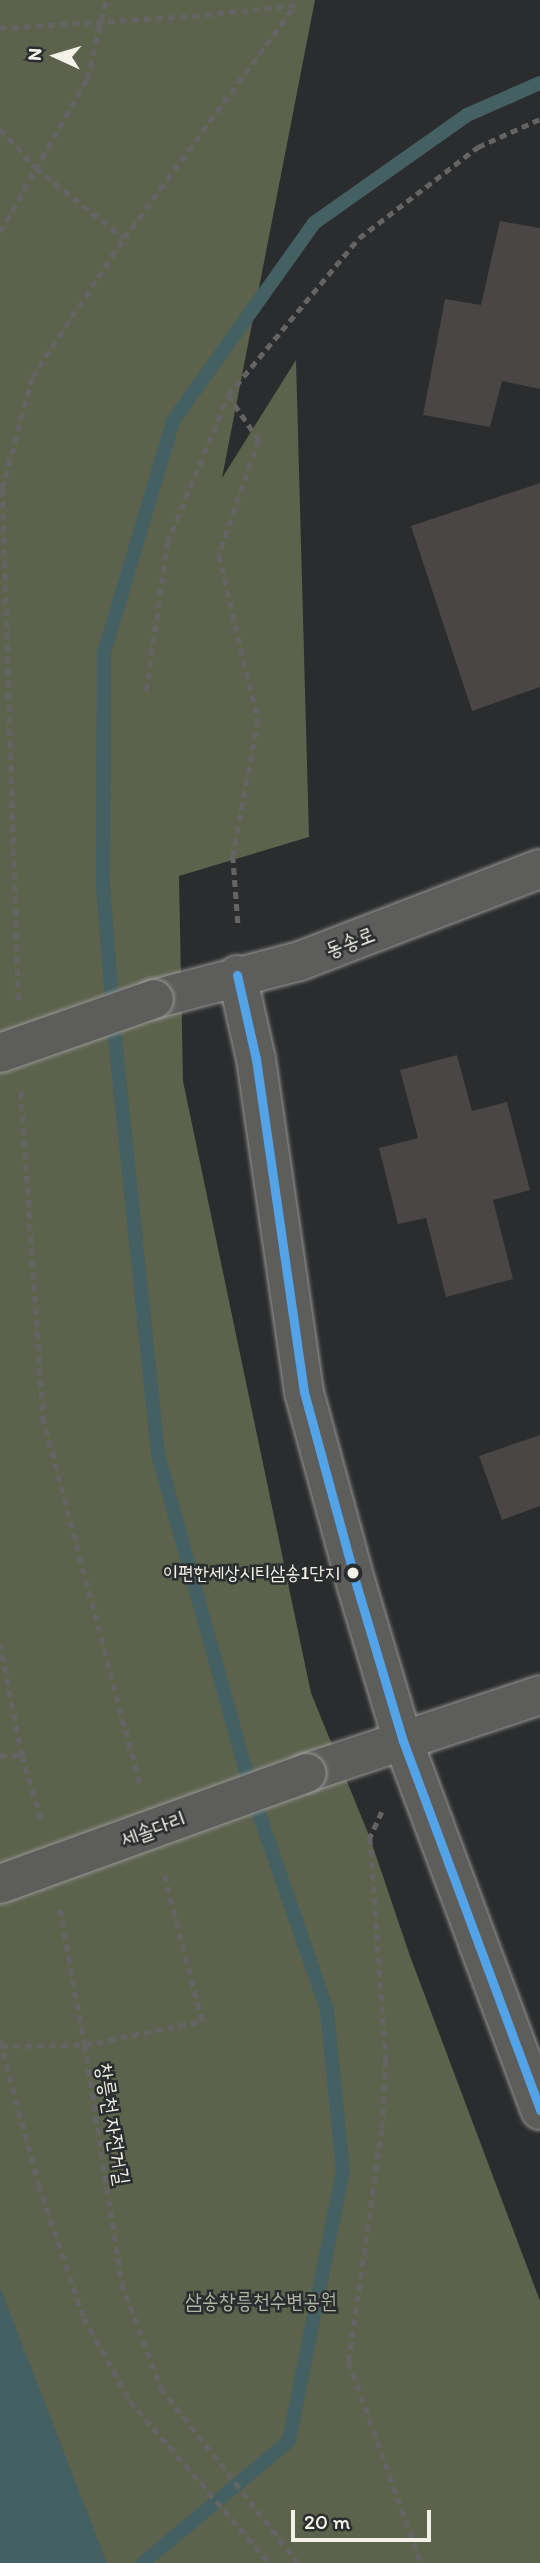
<!DOCTYPE html>
<html>
<head>
<meta charset="utf-8">
<style>
  body { margin:0 }
  #map { position:relative; width:540px; height:2563px; overflow:hidden; background:#2b2c2d; font-family:Itim,"Poor Story",sans-serif }
  div>[style] { position:absolute }
  .green>* { inset:0; background:#5c624c }
  .water>* { inset:0; background:#446062 }
  .stream>* { height:14px; margin:-7px; padding:0 7px; transform-origin:7px; border-radius:7px; background:#446062 }
  .building>* { inset:0; background:#494645 }
  .path>* { height:4.5px; margin-top:-2.25px; transform-origin:0; background:repeating-linear-gradient(90deg,#646464 0 7px,transparent 0 12px) }
  .roads { filter:drop-shadow(0 0 2px #979796) drop-shadow(0 0 2px #979796) }
  .minor>* { height:38px; margin:-19px; padding:0 19px; transform-origin:19px; border-radius:19px; background:#5d5d5c }
  .major>* { height:38px; margin:-19px; padding:0 19px; transform-origin:19px; border-radius:19px; background:#5d5d5c }
  .path-bridge>* { height:4.5px; margin-top:-2.25px; transform-origin:0; background:repeating-linear-gradient(90deg,#646464 0 7px,transparent 0 12px) }
  .bridges { filter:drop-shadow(0 0 2px #979796) drop-shadow(0 0 2px #979796) }
  .minor-bridge>* { height:38px; margin:-19px; padding:0 19px; transform-origin:19px; border-radius:19px; background:#5d5d5c }
  .major-bridge>* { height:38px; margin:-19px; padding:0 19px; transform-origin:19px; border-radius:19px; background:#5d5d5c }
  .bus-1>* { height:9px; margin:-4.5px; padding:0 4.5px; transform-origin:4.5px; border-radius:4.5px; background:#53a3e8 }
  .dots>* { width:19px; height:19px; translate:-50% -50%; box-sizing:border-box; border:4px solid #2a2d2e; border-radius:50% }
  span { translate:-50% -50%; white-space:nowrap; text-align:center; line-height:1.15; -webkit-text-stroke:5px #2a2d2e; paint-order:stroke }
  .bus-label { font-size:19px; color:#f4f1e8 }
  .right { translate:-100% -50%; text-align:right }
  .street-label { font-size:21px; color:#f4f1e8 }
  .park-label { font-size:21px; color:#b3b5a4 }
  .north { position:absolute; left:21px; top:21px; width:70px; height:70px; -webkit-text-stroke:5px #2a2d2e; paint-order:stroke; rotate:274deg; font-size:19px; font-weight:700; line-height:28px; text-align:center; color:#f4f1e8 }
  .north::after { content:''; display:block; margin:auto; width:24px; height:32px; background:#f4f1e8; clip-path:polygon(50% 0,100% 100%,50% 72%,0 100%) }
  .scale { position:absolute; left:291px; top:2510px; width:140px; height:32px; box-sizing:border-box; border:4px solid #f4f1e8; border-top:0; padding-left:9px; font-size:21px; line-height:24px; white-space:nowrap; color:#f4f1e8; -webkit-text-stroke:5px #2a2d2e; paint-order:stroke }
</style>
</head>
<body>
<div id="map">
  <div class="green">
    <i style="clip-path:polygon(0 0,315px 0,222px 478px,296px 360px,309px 837px,179px 876px,183px 1081px,311px 1693px,370px 1838px,410px 1956px,540px 2301px,540px 2563px,0 2563px)"></i>
  </div>
  <div class="water">
    <i style="clip-path:polygon(0 2287px,107px 2563px,0 2563px)"></i>
  </div>
  <div class="stream">
    <i style="left:143px;top:2563px;width:190px;rotate:-39.9deg"></i>
    <i style="left:289px;top:2441px;width:275px;rotate:-78.7deg"></i>
    <i style="left:343px;top:2171px;width:162px;rotate:-95.7deg"></i>
    <i style="left:327px;top:2010px;width:230px;rotate:-109.1deg"></i>
    <i style="left:252px;top:1793px;width:352px;rotate:-105.5deg"></i>
    <i style="left:158px;top:1454px;width:418px;rotate:-95.9deg"></i>
    <i style="left:115px;top:1038px;width:152px;rotate:-94.5deg"></i>
    <i style="left:103px;top:886px;width:233px;rotate:-89.8deg"></i>
    <i style="left:104px;top:653px;width:242px;rotate:-73.4deg"></i>
    <i style="left:173px;top:421px;width:243px;rotate:-54.5deg"></i>
    <i style="left:314px;top:223px;width:187px;rotate:-35.2deg"></i>
    <i style="left:467px;top:115px;width:80px;rotate:-23.7deg"></i>
  </div>
  <div class="building">
    <i style="clip-path:polygon(500px 221px,540px 228px,540px 389px,502px 381px,490px 427px,423px 415px,445px 299px,481px 305px)"></i>
    <i style="clip-path:polygon(540px 483px,540px 687px,472px 711px,411px 526px)"></i>
    <i style="clip-path:polygon(457px 1055px,472px 1111px,507px 1102px,530px 1190px,493px 1200px,513px 1279px,446px 1297px,426px 1218px,398px 1224px,379px 1148px,418px 1138px,400px 1070px)"></i>
    <i style="clip-path:polygon(540px 1435px,540px 1506px,502px 1520px,479px 1456px)"></i>
  </div>
  <div class="path">
    <i style="left:193px;top:16px;width:102px;rotate:-6.2deg"></i>
    <i style="left:0;top:129px;width:53px;rotate:47.3deg"></i>
    <i style="left:36px;top:168px;width:112px;rotate:38.5deg"></i>
    <i style="left:0;top:232px;width:176px;rotate:-60.4deg"></i>
    <i style="left:87px;top:79px;width:81px;rotate:-76.5deg"></i>
    <i style="left:228px;top:395px;width:55px;rotate:55.4deg"></i>
    <i style="left:259px;top:440px;width:122px;rotate:109.2deg"></i>
    <i style="left:219px;top:555px;width:170px;rotate:76.7deg"></i>
    <i style="left:258px;top:720px;width:138px;rotate:100.4deg"></i>
    <i style="left:233px;top:856px;width:67px;rotate:85.7deg"></i>
    <i style="left:146px;top:691px;width:149px;rotate:-81.9deg"></i>
    <i style="left:167px;top:543px;width:160px;rotate:-67.6deg"></i>
    <i style="left:228px;top:395px;width:204px;rotate:-50.2deg"></i>
    <i style="left:359px;top:238px;width:150px;rotate:-37.4deg"></i>
    <i style="left:478px;top:147px;width:68px;rotate:-24.3deg"></i>
    <i style="left:18px;top:1000px;width:511px;rotate:-91.79deg"></i>
    <i style="left:2px;top:489px;width:116px;rotate:-75deg"></i>
    <i style="left:32px;top:377px;width:167px;rotate:-56.5deg"></i>
    <i style="left:124px;top:238px;width:289px;rotate:-53.7deg"></i>
    <i style="left:21px;top:1092px;width:326px;rotate:86.1deg"></i>
    <i style="left:43px;top:1417px;width:384px;rotate:75.2deg"></i>
    <i style="left:0;top:1643px;width:114px;rotate:78.9deg"></i>
    <i style="left:22px;top:1755px;width:70px;rotate:73.4deg"></i>
    <i style="left:0;top:1756px;width:22px;rotate:-3deg"></i>
    <i style="left:382px;top:1812px;width:29px;rotate:115deg"></i>
    <i style="left:370px;top:1838px;width:224px;rotate:85.9deg"></i>
    <i style="left:386px;top:2061px;width:68px;rotate:93.4deg"></i>
    <i style="left:382px;top:2129px;width:235px;rotate:98.1deg"></i>
    <i style="left:349px;top:2362px;width:214px;rotate:70.3deg"></i>
    <i style="left:60px;top:1909px;width:138px;rotate:79.6deg"></i>
    <i style="left:85px;top:2045px;width:242px;rotate:81.2deg"></i>
    <i style="left:122px;top:2284px;width:111px;rotate:69.4deg"></i>
    <i style="left:161px;top:2388px;width:222px;rotate:51.9deg"></i>
    <i style="left:0;top:2041px;width:149px;rotate:74.8deg"></i>
    <i style="left:39px;top:2185px;width:140px;rotate:71.3deg"></i>
    <i style="left:84px;top:2318px;width:95px;rotate:61deg"></i>
    <i style="left:130px;top:2401px;width:214px;rotate:49.2deg"></i>
    <i style="left:1px;top:2046px;width:84px;rotate:-0.7deg"></i>
    <i style="left:85px;top:2045px;width:119px;rotate:-11.6deg"></i>
    <i style="left:202px;top:2021px;width:155px;rotate:-104.6deg"></i>
  </div>
  <div class="roads">
    <div class="minor">
      <i style="left:237px;top:975px;width:86px;rotate:77.3deg"></i>
      <i style="left:256px;top:1059px;width:336px;rotate:81.8deg"></i>
      <i style="left:304px;top:1392px;width:202px;rotate:74.8deg"></i>
      <i style="left:357px;top:1587px;width:161px;rotate:73.4deg"></i>
      <i style="left:403px;top:1741px;width:394px;rotate:69.6deg"></i>
      <i style="left:306px;top:1773px;width:247px;rotate:-18.4deg"></i>
    </div>
    <div class="major">
      <i style="left:154px;top:999px;width:151px;rotate:-14.6deg"></i>
      <i style="left:300px;top:961px;width:257px;rotate:-21deg"></i>
    </div>
  </div>
  <div class="path-bridge">
    <i style="left:0;top:28px;width:193px;rotate:-3.6deg"></i>
  </div>
  <div class="bridges">
    <div class="minor-bridge">
      <i style="left:0;top:1884px;width:326px;rotate:-19.9deg"></i>
    </div>
    <div class="major-bridge">
      <i style="left:0;top:1053px;width:163px;rotate:-19.3deg"></i>
    </div>
  </div>
  <div class="bus-1">
    <i style="left:237px;top:975px;width:86px;rotate:77.3deg"></i>
    <i style="left:256px;top:1059px;width:336px;rotate:81.8deg"></i>
    <i style="left:304px;top:1392px;width:202px;rotate:74.8deg"></i>
    <i style="left:357px;top:1587px;width:161px;rotate:73.4deg"></i>
    <i style="left:403px;top:1741px;width:394px;rotate:69.6deg"></i>
  </div>
  <div class="dots">
    <i style="left:353px;top:1573px;background:#f4f1e8"></i>
  </div>
  <div class="bus-label">
    <span class="right" style="left:340px;top:1573px">이편한세상시티삼송1단지</span>
  </div>
  <div class="street-label">
    <span style="left:350px;top:942px;rotate:-21deg">동송로</span>
    <span style="left:153px;top:1829px;rotate:-20deg">세솔다리</span>
    <span style="left:113px;top:2124px;rotate:81deg">창릉천 자전거길</span>
  </div>
  <div class="park-label">
    <span style="left:261px;top:2301px">삼송창릉천수변공원</span>
  </div>
  <div class="north">N</div>
  <div class="scale">20 m</div>
</div>
</body>
</html>
